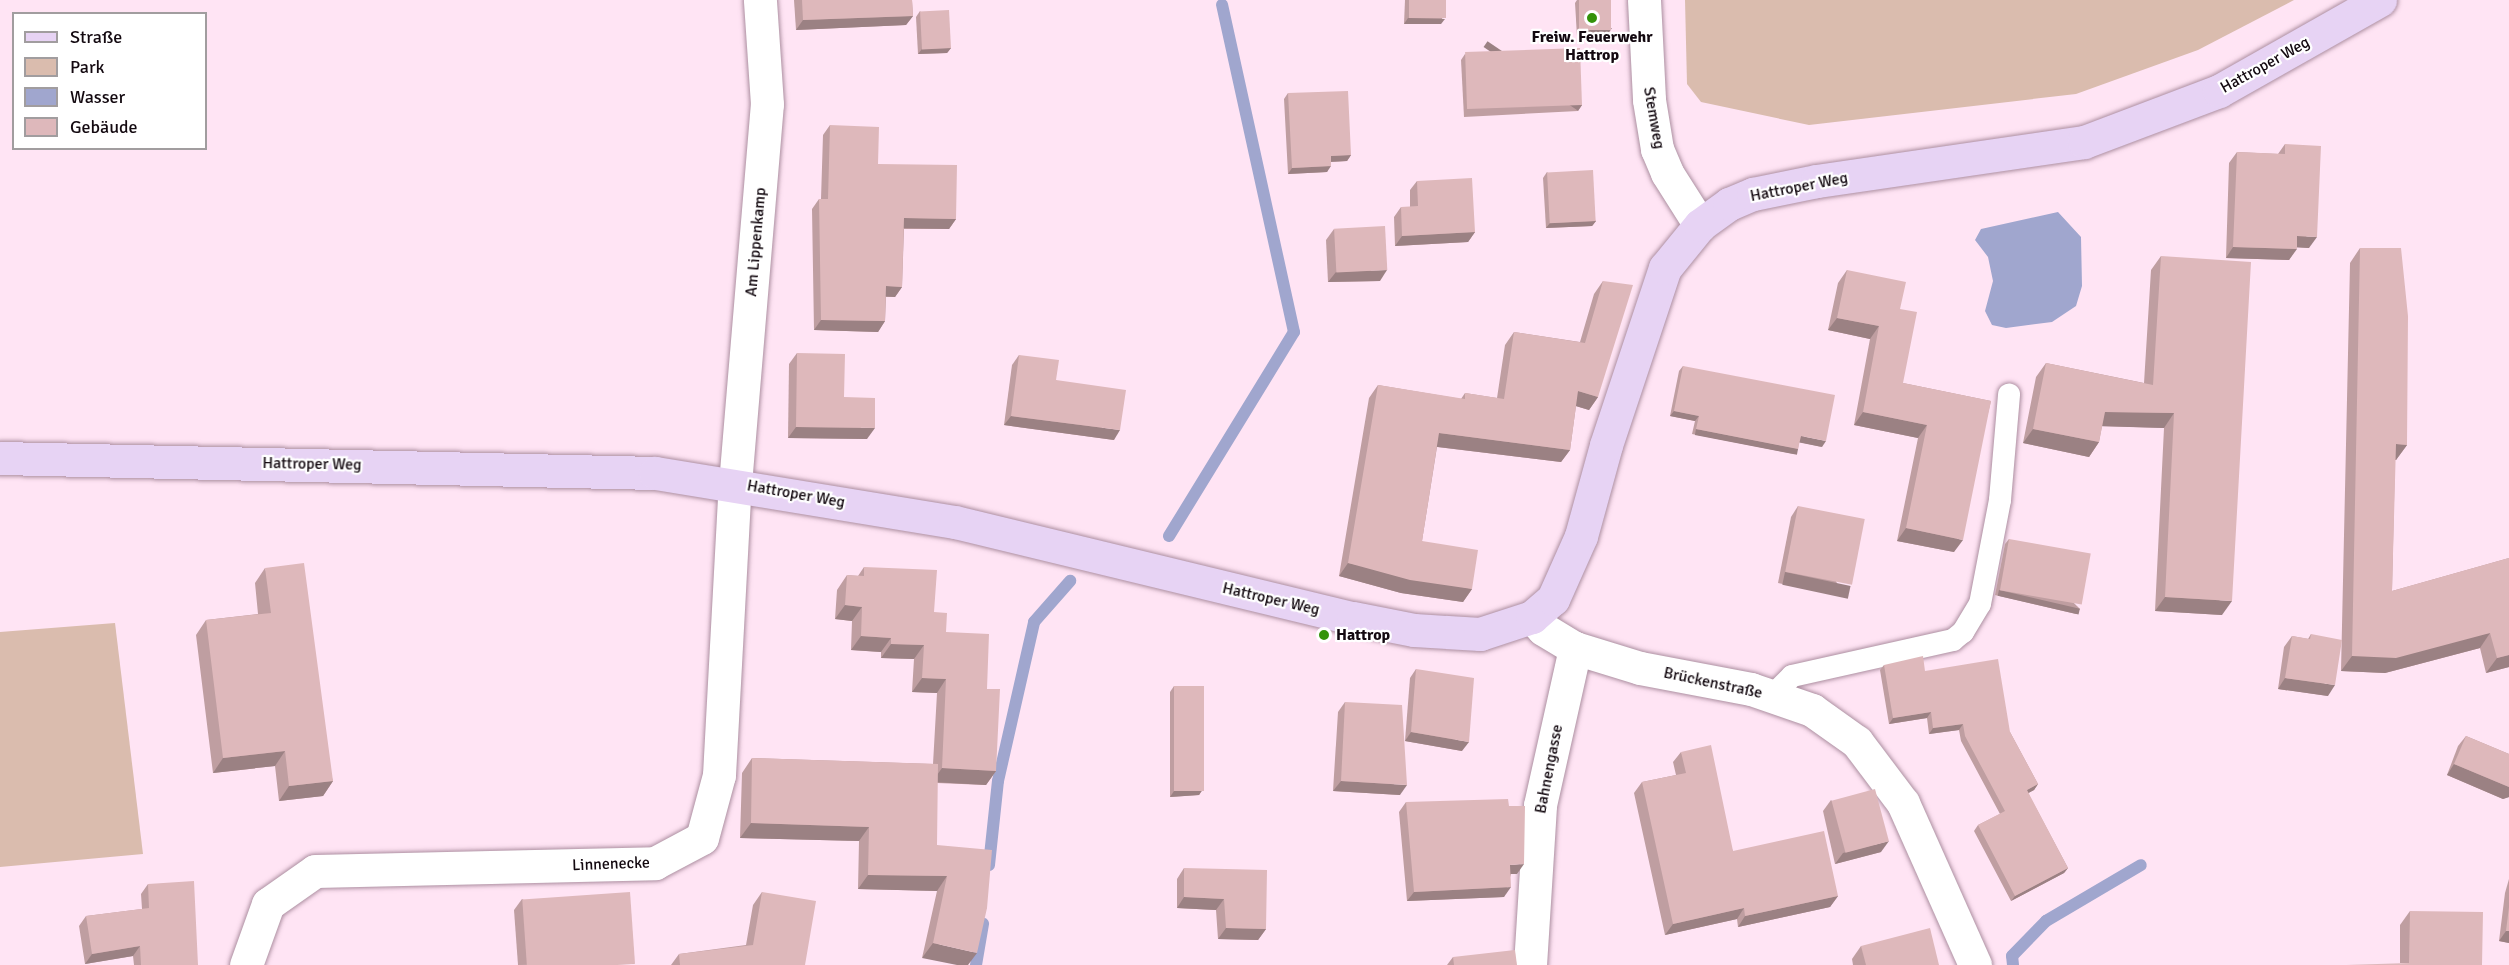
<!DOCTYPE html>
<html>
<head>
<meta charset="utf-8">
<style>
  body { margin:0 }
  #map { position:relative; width:2509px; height:965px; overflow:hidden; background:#ffe4f4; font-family:Signika,sans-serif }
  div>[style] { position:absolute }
  .green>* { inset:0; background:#dabcae }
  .water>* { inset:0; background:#a0a6ce }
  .stream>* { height:12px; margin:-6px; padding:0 6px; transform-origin:6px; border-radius:6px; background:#a0a6ce }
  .roads { filter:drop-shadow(0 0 2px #ad8fa1) drop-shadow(0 0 2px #ad8fa1) }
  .service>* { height:22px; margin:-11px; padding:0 11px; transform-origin:11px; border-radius:11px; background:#fff }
  .minor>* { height:33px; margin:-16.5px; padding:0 16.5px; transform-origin:16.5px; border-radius:16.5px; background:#fff }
  .tertiary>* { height:33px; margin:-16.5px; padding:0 16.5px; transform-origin:16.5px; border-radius:16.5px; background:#fff }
  .secondary>* { height:33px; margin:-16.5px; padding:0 16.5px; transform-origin:16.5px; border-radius:16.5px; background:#e7d3f4 }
  .wall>* { inset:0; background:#bf9ea1 }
  .shaded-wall>* { inset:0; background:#9b8183; transform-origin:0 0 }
  .building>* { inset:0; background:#deb8bb; transform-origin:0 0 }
  .dots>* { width:16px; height:16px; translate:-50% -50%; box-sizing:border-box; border:3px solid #fff; border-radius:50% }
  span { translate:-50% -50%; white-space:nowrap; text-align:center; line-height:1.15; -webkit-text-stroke:4.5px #fff; paint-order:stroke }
  .poi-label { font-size:16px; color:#130910; font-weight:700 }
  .left { translate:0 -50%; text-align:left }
  .street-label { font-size:16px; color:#130910 }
  .legend { position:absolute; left:12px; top:12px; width:195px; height:138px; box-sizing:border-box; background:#fff; border:2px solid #a19d9f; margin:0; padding:8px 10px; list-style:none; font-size:18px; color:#130910 }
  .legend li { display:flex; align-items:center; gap:12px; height:30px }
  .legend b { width:30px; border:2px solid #a19d9f }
</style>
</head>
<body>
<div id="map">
  <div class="green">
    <i style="clip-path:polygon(1685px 0,2294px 0,2198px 50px,2076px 94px,1809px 125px,1701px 102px,1687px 84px)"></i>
    <i style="clip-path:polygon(115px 623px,143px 854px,0 867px,0 632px)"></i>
  </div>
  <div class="water">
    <i style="clip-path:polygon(2058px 212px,2081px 237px,2082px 286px,2076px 306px,2052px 322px,2006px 328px,1992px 325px,1985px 311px,1993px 281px,1988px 257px,1975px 240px,1981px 229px)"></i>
  </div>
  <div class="stream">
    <i style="left:1169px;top:536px;width:239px;rotate:-58.5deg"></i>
    <i style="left:1294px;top:332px;width:335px;rotate:-102.4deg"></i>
    <i style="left:989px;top:865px;width:84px;rotate:-83.9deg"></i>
    <i style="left:998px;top:781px;width:163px;rotate:-77.2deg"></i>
    <i style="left:1034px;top:622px;width:55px;rotate:-48.7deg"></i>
    <i style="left:976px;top:965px;width:42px;rotate:-80.3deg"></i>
    <i style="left:2013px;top:965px;width:9px;rotate:-96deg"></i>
    <i style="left:2012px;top:956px;width:49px;rotate:-45.8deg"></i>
    <i style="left:2046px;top:921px;width:110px;rotate:-30.5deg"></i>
  </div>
  <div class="roads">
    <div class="service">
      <i style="left:1772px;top:696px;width:28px;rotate:-45deg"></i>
      <i style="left:1792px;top:676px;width:165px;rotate:-12.6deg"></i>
      <i style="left:1953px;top:640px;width:13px;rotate:-39deg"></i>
      <i style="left:1963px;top:632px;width:33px;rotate:-59deg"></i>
      <i style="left:1980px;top:604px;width:106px;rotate:-79.1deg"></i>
      <i style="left:2000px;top:500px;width:106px;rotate:-85.1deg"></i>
    </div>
    <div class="minor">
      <i style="left:246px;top:965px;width:65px;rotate:-70.2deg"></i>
      <i style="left:268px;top:904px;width:57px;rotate:-35.1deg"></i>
      <i style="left:315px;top:871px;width:340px;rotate:-1.3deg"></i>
      <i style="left:655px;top:863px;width:53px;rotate:-28deg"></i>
      <i style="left:702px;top:838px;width:65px;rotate:-74.9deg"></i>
      <i style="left:719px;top:775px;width:291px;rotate:-86.9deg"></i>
      <i style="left:735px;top:484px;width:381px;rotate:-85.2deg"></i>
      <i style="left:767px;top:104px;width:104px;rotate:-93.9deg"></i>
      <i style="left:1530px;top:965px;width:160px;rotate:-86.4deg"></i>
      <i style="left:1540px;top:805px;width:161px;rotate:-77.4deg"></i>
    </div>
    <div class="tertiary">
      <i style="left:1644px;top:0;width:100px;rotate:87.1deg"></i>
      <i style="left:1649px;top:100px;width:50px;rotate:80.7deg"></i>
      <i style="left:1657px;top:149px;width:26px;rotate:67deg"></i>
      <i style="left:1667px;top:173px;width:62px;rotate:57.6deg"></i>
      <i style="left:1532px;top:617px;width:16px;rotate:47deg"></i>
      <i style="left:1543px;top:629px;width:37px;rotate:31deg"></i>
      <i style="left:1575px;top:648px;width:68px;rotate:17.1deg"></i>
      <i style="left:1640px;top:668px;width:113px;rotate:10.7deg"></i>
      <i style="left:1751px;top:689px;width:65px;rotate:19deg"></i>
      <i style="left:1812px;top:710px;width:55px;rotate:35.4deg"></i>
      <i style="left:1857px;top:742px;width:76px;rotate:53deg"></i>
      <i style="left:1903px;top:803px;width:177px;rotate:66deg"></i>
    </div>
    <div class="secondary">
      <i style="left:0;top:458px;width:655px;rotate:1.31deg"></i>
      <i style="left:655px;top:473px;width:304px;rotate:9.3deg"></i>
      <i style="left:955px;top:522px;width:409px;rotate:13.6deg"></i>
      <i style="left:1353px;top:618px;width:62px;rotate:11.1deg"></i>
      <i style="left:1414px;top:630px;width:66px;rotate:3.5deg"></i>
      <i style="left:1480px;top:634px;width:55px;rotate:-18.1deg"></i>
      <i style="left:1532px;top:617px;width:28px;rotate:-41deg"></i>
      <i style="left:1553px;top:599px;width:69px;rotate:-66deg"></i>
      <i style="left:1581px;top:536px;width:94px;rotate:-74.6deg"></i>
      <i style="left:1606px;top:445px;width:187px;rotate:-71.6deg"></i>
      <i style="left:1665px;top:268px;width:55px;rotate:-50.9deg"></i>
      <i style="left:1700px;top:225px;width:36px;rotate:-36deg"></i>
      <i style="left:1729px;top:204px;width:26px;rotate:-23deg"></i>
      <i style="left:1753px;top:194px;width:65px;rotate:-11.5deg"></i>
      <i style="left:1817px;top:181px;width:270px;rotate:-8.3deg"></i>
      <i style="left:2084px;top:142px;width:144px;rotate:-20.7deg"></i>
      <i style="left:2219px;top:91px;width:185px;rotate:-29.5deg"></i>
    </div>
  </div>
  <div class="wall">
    <i style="clip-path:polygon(794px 0,912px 0,913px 16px,906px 25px,796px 30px)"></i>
    <i style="clip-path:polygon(1405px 0,1446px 0,1441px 24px,1404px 24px)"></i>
    <i style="clip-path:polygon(1577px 0,1611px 0,1608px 34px,1577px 36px,1575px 3px)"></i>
    <i style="clip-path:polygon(920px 11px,951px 48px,947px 53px,918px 54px,916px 17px)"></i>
    <i style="clip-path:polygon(1465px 54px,1582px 105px,1578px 111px,1464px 117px,1461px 60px)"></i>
    <i style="clip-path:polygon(1288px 93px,1351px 155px,1347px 161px,1331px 162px,1327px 172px,1288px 174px,1284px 99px)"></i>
    <i style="clip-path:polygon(830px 125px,878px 164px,956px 219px,949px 229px,904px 229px,902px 287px,895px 297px,886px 297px,885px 321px,878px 332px,814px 330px,812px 209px,819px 199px,821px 199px,823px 135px)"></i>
    <i style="clip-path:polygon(2285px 144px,2309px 248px,2297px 247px,2289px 260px,2226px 258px,2229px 163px,2237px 152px,2278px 154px)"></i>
    <i style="clip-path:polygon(1547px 172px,1596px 221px,1592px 226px,1546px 228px,1543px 178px)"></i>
    <i style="clip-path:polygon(1417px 181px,1475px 232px,1468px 242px,1395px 246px,1394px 217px,1401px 207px,1410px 207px,1410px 190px)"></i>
    <i style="clip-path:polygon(1334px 229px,1380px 281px,1328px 282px,1326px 240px)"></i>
    <i style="clip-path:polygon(2360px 248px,2407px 445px,2396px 460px,2395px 460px,2392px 591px,2509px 558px,2509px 667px,2486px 673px,2480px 648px,2385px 673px,2341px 671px,2350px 263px)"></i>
    <i style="clip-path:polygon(2161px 256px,2222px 615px,2155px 611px,2164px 428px,2102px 426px,2099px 442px,2089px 457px,2023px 443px,2036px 377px,2046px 363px,2144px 383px,2151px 270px)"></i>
    <i style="clip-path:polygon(1847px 270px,1900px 309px,1903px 383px,1991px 401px,1954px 552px,1897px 541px,1918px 438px,1854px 425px,1870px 339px,1828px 330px,1838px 283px)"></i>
    <i style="clip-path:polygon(1603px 281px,1598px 397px,1589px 410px,1576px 406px,1570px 450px,1561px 462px,1437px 447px,1422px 541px,1472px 589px,1463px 602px,1401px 593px,1339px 576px,1369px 398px,1378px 385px,1461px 399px,1465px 393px,1497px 398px,1505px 345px,1514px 332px,1580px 342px,1594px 294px)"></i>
    <i style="clip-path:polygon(797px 353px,844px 397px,867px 439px,788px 438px,789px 364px)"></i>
    <i style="clip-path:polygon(1019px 355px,1056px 380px,1114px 440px,1004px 425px,1012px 365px)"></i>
    <i style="clip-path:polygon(1683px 366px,1822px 447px,1799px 442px,1798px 449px,1794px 454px,1692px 434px,1695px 421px,1670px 416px,1679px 371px)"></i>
    <i style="clip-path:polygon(1798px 506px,1844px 597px,1778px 583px,1791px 517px)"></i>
    <i style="clip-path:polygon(2009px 539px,2080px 609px,2076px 614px,1995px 595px,2005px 544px)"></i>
    <i style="clip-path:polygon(864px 567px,934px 612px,946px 632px,987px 689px,996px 771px,986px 785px,937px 783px,937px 845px,987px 908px,922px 958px,937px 891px,858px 889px,859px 841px,740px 838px,742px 773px,752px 758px,933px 764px,937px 693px,912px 692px,914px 659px,881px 658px,881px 652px,851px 650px,852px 621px,835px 619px,837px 590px,847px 575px,858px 576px)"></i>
    <i style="clip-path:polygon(265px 568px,333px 781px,323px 796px,279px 801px,275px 766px,213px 773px,196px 635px,206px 620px,258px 614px,255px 583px)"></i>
    <i style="clip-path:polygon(2311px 634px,2328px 696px,2278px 689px,2284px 647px,2292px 636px,2308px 639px)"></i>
    <i style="clip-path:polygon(1884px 665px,1925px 671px,2010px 732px,2038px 784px,2034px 790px,2028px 793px,2068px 868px,2064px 873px,2011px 901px,1974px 831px,1978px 825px,2000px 814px,1961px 741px,1959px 730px,1929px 734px,1927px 718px,1889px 724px,1880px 670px)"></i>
    <i style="clip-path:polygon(1416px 669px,1462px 751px,1405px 741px,1410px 678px)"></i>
    <i style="clip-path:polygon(1174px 686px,1203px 789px,1199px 795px,1170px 797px,1170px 692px)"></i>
    <i style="clip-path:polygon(1345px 702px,1400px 795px,1333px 791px,1338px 712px)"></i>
    <i style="clip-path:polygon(2466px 736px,2509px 754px,2509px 797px,2503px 799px,2447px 775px,2458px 746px)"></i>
    <i style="clip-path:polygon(1681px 752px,1733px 851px,1838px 896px,1830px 907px,1738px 927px,1737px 919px,1665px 935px,1634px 793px,1642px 782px,1676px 775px,1673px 762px)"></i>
    <i style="clip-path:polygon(1831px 800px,1881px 852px,1835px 864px,1823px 811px)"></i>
    <i style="clip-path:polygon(1406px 802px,1517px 874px,1511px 874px,1504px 897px,1407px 901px,1399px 812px)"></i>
    <i style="clip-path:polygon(1184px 868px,1266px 929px,1258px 940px,1218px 939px,1216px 910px,1177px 908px,1177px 879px)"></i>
    <i style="clip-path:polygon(2509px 879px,2509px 943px,2499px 941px,2505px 893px)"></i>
    <i style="clip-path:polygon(148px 884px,198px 965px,134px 965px,133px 956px,85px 964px,79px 926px,86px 916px,142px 909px,141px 894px)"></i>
    <i style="clip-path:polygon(762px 892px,805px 965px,671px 965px,679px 954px,746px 945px,753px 905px)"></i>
    <i style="clip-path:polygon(522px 899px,635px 964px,518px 965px,514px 910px)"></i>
    <i style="clip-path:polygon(2410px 911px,2482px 965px,2400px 963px,2400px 925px)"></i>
    <i style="clip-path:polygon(1861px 946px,1939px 965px,1853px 965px,1852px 959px)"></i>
    <i style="clip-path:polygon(1453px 957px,1517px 965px,1447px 965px)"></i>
  </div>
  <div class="shaded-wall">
    <i style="clip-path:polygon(913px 16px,906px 25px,796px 30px,803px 20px)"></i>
    <i style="clip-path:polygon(1408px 18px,1445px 19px,1441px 24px,1404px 24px)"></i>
    <i style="clip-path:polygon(1612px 28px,1608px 34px,1577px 36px,1581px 30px)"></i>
    <i style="clip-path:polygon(951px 48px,947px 53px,918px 54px,922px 49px)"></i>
    <i style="left:1582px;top:105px;width:7px;height:114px;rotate:124deg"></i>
    <i style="clip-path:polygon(1351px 155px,1347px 161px,1327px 162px,1331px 156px)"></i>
    <i style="clip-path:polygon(1331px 166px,1327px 172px,1288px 174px,1292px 168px)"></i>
    <i style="clip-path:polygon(904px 218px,956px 219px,949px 229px,897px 228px)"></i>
    <i style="clip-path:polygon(1596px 221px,1592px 226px,1546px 228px,1550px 223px)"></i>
    <i style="clip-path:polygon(1475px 232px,1468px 242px,1395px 246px,1402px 236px)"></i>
    <i style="clip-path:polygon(2297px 236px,2317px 237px,2309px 248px,2289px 247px)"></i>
    <i style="clip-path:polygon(2233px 247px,2297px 249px,2289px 260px,2226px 258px)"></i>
    <i style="clip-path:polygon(1387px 270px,1380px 281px,1328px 282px,1336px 272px)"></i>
    <i style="clip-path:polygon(886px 286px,902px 287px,895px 297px,879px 296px)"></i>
    <i style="clip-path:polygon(1837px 318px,1879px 326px,1870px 339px,1828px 330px)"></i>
    <i style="clip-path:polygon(821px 320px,885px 321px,878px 332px,814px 330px)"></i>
    <i style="clip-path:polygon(1578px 391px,1598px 397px,1589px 410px,1569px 404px)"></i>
    <i style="clip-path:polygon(1674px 411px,1699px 416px,1695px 421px,1670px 416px)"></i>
    <i style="clip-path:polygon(1863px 412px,1927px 425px,1918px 438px,1854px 425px)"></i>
    <i style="clip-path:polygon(2105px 412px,2174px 413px,2164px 428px,2095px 426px)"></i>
    <i style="clip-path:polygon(1011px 416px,1120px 430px,1114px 440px,1004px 425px)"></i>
    <i style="clip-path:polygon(796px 427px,875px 428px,867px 439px,788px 438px)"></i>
    <i style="left:1696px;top:429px;width:104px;height:6px;rotate:11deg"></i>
    <i style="clip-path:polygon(2033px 429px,2099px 442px,2089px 457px,2023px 443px)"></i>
    <i style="clip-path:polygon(1439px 433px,1570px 450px,1561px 462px,1430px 446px)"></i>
    <i style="clip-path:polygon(1801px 436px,1826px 441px,1822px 447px,1797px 442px)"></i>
    <i style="clip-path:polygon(2396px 444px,2407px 445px,2396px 460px,2385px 459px)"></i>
    <i style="clip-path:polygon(1906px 528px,1963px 540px,1954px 552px,1897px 541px)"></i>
    <i style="clip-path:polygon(1348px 563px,1472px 589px,1463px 602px,1401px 593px,1339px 576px)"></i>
    <i style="left:1785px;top:572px;width:67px;height:13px;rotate:12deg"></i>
    <i style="left:1999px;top:590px;width:83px;height:6px;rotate:13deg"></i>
    <i style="clip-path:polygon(2165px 597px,2232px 601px,2222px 615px,2155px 611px)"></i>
    <i style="clip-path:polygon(845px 605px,862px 607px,852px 621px,835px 619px)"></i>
    <i style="clip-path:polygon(2490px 633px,2480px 648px,2385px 673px,2341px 671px,2352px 656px)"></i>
    <i style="clip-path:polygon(861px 636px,891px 638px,881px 652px,851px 650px)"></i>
    <i style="clip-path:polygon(891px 644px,924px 645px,914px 659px,881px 658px)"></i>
    <i style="clip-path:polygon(2509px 655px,2509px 667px,2486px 673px,2497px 658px)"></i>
    <i style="clip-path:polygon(922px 678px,946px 679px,937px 693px,912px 692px)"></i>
    <i style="clip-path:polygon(2285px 678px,2335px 685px,2328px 696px,2278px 689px)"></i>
    <i style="clip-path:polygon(1931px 712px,1927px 718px,1889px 724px,1893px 718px)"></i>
    <i style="clip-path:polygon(1963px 724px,1959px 730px,1929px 734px,1933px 728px)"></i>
    <i style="clip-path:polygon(1411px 732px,1469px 742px,1462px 751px,1405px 741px)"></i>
    <i style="clip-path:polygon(285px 751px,275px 766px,213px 773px,223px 758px)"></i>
    <i style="clip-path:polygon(2454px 764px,2509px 787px,2509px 797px,2503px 799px,2447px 775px)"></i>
    <i style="clip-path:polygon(942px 768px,996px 771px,986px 785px,932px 782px)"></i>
    <i style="clip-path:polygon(333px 781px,323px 796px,279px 801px,289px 786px)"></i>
    <i style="clip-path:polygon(1341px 781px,1407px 785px,1400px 795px,1333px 791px)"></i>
    <i style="clip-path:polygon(2038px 784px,2034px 790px,2023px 796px,2027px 790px)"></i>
    <i style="clip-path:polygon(1203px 789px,1199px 795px,1170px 797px,1174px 791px)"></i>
    <i style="clip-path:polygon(751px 823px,869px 827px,859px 841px,740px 838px)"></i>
    <i style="clip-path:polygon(1889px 841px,1881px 852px,1835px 864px,1843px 853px)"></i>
    <i style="clip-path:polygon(1524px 864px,1517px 874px,1503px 874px,1510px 865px)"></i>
    <i style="clip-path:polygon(2068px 868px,2064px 873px,2011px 901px,2015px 896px)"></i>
    <i style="clip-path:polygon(868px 875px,947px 876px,937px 891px,858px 889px)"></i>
    <i style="clip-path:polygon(1511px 887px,1504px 897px,1407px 901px,1414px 892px)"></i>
    <i style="clip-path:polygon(1838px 896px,1830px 907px,1738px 927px,1745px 916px)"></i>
    <i style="clip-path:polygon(1184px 897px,1224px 899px,1216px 910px,1177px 908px)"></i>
    <i style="clip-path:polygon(1744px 908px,1737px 919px,1665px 935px,1673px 924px)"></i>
    <i style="clip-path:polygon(1226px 928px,1266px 929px,1258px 940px,1218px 939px)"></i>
    <i style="clip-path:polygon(2506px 931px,2509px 931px,2509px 943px,2499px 941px)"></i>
    <i style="clip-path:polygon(933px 943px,977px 953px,968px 965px,957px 965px,922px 958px)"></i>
    <i style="clip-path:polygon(140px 946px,133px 956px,85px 964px,92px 954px)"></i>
  </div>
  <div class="building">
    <i style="clip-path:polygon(802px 0,912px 0,913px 16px,803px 20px)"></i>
    <i style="left:1409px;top:0;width:37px;height:18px"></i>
    <i style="left:1579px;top:0;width:32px;height:30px"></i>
    <i style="left:949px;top:10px;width:38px;height:29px;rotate:87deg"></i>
    <i style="left:1580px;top:48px;width:57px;height:115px;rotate:88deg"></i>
    <i style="clip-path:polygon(1348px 91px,1351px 155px,1331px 156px,1331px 166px,1292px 168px,1288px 93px)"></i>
    <i style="clip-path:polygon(830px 125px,879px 127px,878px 164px,957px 165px,956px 219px,904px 218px,902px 287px,886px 286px,885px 321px,821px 320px,819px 199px,828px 199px)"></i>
    <i style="clip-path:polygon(2285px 144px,2321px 146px,2317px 237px,2297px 236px,2297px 249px,2233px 247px,2237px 152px,2285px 154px)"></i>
    <i style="left:1593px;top:170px;width:51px;height:46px;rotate:87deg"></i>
    <i style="clip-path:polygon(1472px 178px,1475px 232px,1402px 236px,1401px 207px,1418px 206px,1417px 181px)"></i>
    <i style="left:1385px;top:226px;width:44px;height:51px;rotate:87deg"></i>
    <i style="clip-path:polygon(2360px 248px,2401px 248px,2408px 316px,2407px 445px,2396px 444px,2392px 591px,2509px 558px,2509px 655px,2497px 658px,2490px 633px,2396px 658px,2352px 656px)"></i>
    <i style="clip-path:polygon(2161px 256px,2251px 262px,2232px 601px,2165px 597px,2174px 413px,2105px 412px,2099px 442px,2033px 429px,2046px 363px,2153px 385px)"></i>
    <i style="clip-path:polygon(1847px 270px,1906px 282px,1900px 309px,1917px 312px,1903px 383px,1991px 401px,1963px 540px,1906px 528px,1927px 425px,1863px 412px,1879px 326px,1837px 318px)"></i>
    <i style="clip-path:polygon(1603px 281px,1633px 285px,1598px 397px,1578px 391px,1570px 450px,1439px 433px,1422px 541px,1478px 550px,1472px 589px,1410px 580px,1348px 563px,1378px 385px,1465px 399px,1465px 393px,1504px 399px,1514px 332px,1585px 343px)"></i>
    <i style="clip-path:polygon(797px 353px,845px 354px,844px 397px,875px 398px,875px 428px,796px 427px)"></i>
    <i style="clip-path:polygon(1019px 355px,1059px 360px,1056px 380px,1126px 390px,1120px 430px,1011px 416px)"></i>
    <i style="clip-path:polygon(1683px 366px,1835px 395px,1826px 441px,1801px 436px,1798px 449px,1696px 429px,1699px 416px,1674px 411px)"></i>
    <i style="left:1798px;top:506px;width:68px;height:67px;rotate:11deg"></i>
    <i style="left:2009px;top:539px;width:83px;height:52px;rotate:10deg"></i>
    <i style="clip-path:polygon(304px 563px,333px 781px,289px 786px,285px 751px,223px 758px,206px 620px,271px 613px,265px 568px)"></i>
    <i style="clip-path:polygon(864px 567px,937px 570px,934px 612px,947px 613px,946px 632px,989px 634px,987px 689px,1000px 689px,996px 771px,942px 768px,946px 679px,922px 678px,924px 645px,891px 644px,891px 638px,861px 636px,862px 607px,845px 605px,847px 575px,864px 576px)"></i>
    <i style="clip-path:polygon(2311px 634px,2342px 640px,2335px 685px,2285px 678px,2292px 636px,2310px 639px)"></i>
    <i style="clip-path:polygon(1923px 656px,1925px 671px,1998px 659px,2010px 732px,2038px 784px,2027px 790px,2068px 868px,2015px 896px,1978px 825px,2005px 811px,1965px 736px,1963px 724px,1933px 728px,1931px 712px,1893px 718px,1884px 665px)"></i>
    <i style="clip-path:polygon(1416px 669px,1474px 678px,1469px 742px,1411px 732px)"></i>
    <i style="left:1174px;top:686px;width:30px;height:105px"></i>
    <i style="clip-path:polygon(1345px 702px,1402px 705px,1407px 785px,1341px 781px)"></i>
    <i style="clip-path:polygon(2466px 736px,2509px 754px,2509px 787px,2454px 764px)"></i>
    <i style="clip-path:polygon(1711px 745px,1733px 851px,1824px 831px,1838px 896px,1745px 916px,1744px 908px,1673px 924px,1642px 782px,1686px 773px,1681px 752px)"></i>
    <i style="clip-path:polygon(752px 758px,938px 764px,937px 845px,992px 850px,987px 908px,977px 953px,933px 943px,947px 876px,868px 875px,869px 827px,751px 823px)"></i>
    <i style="left:1875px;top:789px;width:54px;height:45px;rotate:75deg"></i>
    <i style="clip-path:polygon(1508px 799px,1509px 806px,1525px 806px,1524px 864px,1510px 865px,1511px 887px,1414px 892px,1406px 802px)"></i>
    <i style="clip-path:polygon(1184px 868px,1267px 870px,1266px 929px,1226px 928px,1224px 899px,1184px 897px)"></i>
    <i style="clip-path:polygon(194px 881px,198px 965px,141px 965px,140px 946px,92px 954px,86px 916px,149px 908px,148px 884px)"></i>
    <i style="left:630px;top:892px;width:72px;height:108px;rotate:86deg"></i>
    <i style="clip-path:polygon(762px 892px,816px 901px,805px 965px,680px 965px,679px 954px,753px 945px)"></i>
    <i style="clip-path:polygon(2509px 907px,2509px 931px,2506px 931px)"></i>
    <i style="clip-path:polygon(2410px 911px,2483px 912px,2482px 965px,2346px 965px,2409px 963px)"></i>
    <i style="clip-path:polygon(1930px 928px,1939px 965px,1866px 965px,1861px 946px)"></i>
    <i style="clip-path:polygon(1515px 950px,1517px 965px,1454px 965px,1453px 957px)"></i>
  </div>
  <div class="dots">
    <i style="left:1592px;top:18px;background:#34920a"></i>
    <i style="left:1324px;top:635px;background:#34920a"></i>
  </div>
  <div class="poi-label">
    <span style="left:1592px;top:46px">Freiw. Feuerwehr<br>Hattrop</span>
    <span class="left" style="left:1336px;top:635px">Hattrop</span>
  </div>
  <div class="street-label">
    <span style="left:2265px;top:65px;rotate:-29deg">Hattroper Weg</span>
    <span style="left:1654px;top:118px;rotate:80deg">Stemweg</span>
    <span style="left:1799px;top:187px;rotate:-11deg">Hattroper Weg</span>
    <span style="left:756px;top:242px;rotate:-85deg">Am Lippenkamp</span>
    <span style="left:312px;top:464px;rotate:1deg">Hattroper Weg</span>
    <span style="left:796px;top:494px;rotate:10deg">Hattroper Weg</span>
    <span style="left:1271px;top:599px;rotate:13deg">Hattroper Weg</span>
    <span style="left:1713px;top:683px;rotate:12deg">Brückenstraße</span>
    <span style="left:1549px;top:769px;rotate:-79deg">Bahnengasse</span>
    <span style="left:611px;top:864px;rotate:-2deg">Linnenecke</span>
  </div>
  <ul class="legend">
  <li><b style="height:8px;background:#e7d3f4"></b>Straße</li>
  <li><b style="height:16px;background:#dabcae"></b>Park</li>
  <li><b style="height:16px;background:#a0a6ce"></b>Wasser</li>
  <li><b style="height:16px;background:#deb8bb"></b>Gebäude</li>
  </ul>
</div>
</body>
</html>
